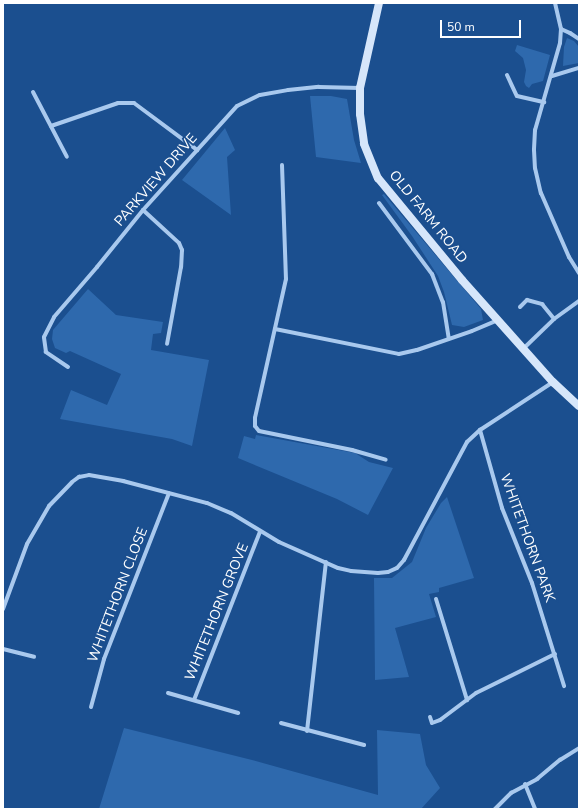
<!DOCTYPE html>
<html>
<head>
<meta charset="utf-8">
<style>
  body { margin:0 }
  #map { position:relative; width:582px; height:812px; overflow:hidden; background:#1b4f8f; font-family:"Nunito Sans",sans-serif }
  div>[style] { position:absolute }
  .green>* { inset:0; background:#2e69ad }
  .street>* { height:4px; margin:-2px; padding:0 2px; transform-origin:2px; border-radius:2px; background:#a9c9ee }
  .secondary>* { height:8px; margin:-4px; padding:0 4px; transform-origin:4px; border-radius:4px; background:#d6e6fa }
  span { translate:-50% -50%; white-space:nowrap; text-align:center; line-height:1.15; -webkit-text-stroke:3.5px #1b4f8f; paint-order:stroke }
  .street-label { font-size:14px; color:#fff }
  .frame { position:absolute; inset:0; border:4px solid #fff; pointer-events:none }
  .scale { position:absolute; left:440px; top:20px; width:81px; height:18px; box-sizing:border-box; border:2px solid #fff; border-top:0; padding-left:5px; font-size:12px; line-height:14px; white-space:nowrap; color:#fff; -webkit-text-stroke:3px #1b4f8f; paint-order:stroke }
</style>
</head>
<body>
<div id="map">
  <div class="green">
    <i style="clip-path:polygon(567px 38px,574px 41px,579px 47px,579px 63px,563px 66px,564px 47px)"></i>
    <i style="clip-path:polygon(517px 45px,550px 55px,543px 81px,532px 84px,529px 88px,526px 86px,524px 82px,526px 70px,523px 58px,515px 51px)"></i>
    <i style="clip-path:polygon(310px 96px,331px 96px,347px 99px,354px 140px,361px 163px,316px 157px)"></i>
    <i style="clip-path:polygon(225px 128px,235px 150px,227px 157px,231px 215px,182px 180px)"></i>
    <i style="clip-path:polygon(384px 194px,481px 309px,483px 320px,464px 327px,452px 325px,444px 292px,438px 276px,412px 236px,382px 195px)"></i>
    <i style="clip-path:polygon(88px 289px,116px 315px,163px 322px,161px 333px,153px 334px,151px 350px,209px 360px,192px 446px,172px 439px,60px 419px,71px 390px,107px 405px,121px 374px,70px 351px,66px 353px,55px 348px,52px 339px,53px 330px)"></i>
    <i style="clip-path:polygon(256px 435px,355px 453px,369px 462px,393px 468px,368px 515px,337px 499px,238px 458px,244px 436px,255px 439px)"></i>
    <i style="clip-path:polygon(447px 497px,474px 578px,439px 588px,439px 592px,429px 594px,436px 617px,395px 628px,409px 677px,375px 680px,374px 578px,392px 578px,412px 562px,426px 528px,441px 503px)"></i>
    <i style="clip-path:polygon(124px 728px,252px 760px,378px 795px,377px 730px,420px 734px,426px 765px,440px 788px,421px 809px,99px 809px)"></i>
  </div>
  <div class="street">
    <i style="left:555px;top:3px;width:27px;rotate:77deg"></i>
    <i style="left:561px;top:29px;width:14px;rotate:94deg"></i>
    <i style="left:560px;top:43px;width:91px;rotate:106deg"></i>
    <i style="left:535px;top:130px;width:20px;rotate:93deg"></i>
    <i style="left:534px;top:150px;width:18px;rotate:87deg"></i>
    <i style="left:535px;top:168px;width:26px;rotate:77deg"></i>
    <i style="left:541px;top:193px;width:70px;rotate:66.4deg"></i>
    <i style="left:569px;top:257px;width:19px;rotate:58deg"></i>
    <i style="left:561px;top:29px;width:10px;rotate:24deg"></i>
    <i style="left:570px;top:33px;width:11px;rotate:34deg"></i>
    <i style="left:507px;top:75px;width:23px;rotate:65deg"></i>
    <i style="left:517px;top:96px;width:28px;rotate:13deg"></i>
    <i style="left:552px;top:76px;width:28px;rotate:-17deg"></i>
    <i style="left:33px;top:92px;width:73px;rotate:62.4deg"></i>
    <i style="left:51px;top:126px;width:71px;rotate:-18.9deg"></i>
    <i style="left:118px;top:103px;width:16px"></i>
    <i style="left:134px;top:103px;width:79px;rotate:36.7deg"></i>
    <i style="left:282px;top:165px;width:114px;rotate:88deg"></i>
    <i style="left:286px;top:279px;width:142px;rotate:102.6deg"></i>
    <i style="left:255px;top:418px;width:8px;rotate:90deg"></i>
    <i style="left:255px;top:426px;width:6px;rotate:51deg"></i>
    <i style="left:259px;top:431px;width:95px;rotate:11.5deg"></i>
    <i style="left:352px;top:450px;width:35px;rotate:16deg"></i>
    <i style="left:379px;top:203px;width:89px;rotate:53.3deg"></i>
    <i style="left:432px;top:274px;width:30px;rotate:69deg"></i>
    <i style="left:443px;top:302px;width:37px;rotate:81deg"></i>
    <i style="left:143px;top:210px;width:49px;rotate:42.5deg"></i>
    <i style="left:179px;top:243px;width:8px;rotate:67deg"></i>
    <i style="left:182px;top:250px;width:17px;rotate:93deg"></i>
    <i style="left:181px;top:267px;width:78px;rotate:100.3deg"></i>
    <i style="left:520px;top:307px;width:10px;rotate:-45deg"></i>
    <i style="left:527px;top:300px;width:16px;rotate:15deg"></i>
    <i style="left:542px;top:304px;width:19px;rotate:51deg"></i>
    <i style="left:275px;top:329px;width:126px;rotate:11.4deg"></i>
    <i style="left:399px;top:354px;width:18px;rotate:-13deg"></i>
    <i style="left:417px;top:350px;width:58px;rotate:-19.1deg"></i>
    <i style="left:472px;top:331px;width:28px;rotate:-23deg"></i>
    <i style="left:524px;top:348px;width:42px;rotate:-44deg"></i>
    <i style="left:554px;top:319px;width:31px;rotate:-36deg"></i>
    <i style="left:68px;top:367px;width:27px;rotate:-146deg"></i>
    <i style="left:46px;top:352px;width:15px;rotate:-98deg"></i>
    <i style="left:44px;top:337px;width:22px;rotate:-63deg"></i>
    <i style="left:54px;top:317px;width:66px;rotate:-49.3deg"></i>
    <i style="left:97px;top:267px;width:73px;rotate:-51.1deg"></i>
    <i style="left:143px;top:210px;width:140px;rotate:-47.9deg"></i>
    <i style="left:237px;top:106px;width:25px;rotate:-26deg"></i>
    <i style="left:260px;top:95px;width:28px;rotate:-10deg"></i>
    <i style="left:288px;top:90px;width:31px;rotate:-6deg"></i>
    <i style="left:319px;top:87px;width:41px;rotate:1.4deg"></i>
    <i style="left:480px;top:430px;width:81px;rotate:74.2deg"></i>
    <i style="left:502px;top:508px;width:81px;rotate:68.2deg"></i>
    <i style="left:532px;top:583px;width:108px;rotate:72.7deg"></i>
    <i style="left:436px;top:599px;width:106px;rotate:72.9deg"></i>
    <i style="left:3px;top:609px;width:69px;rotate:-69.7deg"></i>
    <i style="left:27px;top:544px;width:44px;rotate:-59.9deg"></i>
    <i style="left:49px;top:506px;width:33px;rotate:-46deg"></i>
    <i style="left:72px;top:482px;width:9px;rotate:-36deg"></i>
    <i style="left:79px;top:477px;width:10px;rotate:-11deg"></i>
    <i style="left:89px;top:475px;width:35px;rotate:10deg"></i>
    <i style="left:123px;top:481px;width:87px;rotate:14.7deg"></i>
    <i style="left:207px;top:503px;width:26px;rotate:23deg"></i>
    <i style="left:231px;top:513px;width:56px;rotate:31.1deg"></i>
    <i style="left:279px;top:542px;width:64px;rotate:23.8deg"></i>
    <i style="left:338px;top:568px;width:13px;rotate:13deg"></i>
    <i style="left:351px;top:571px;width:27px;rotate:4deg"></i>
    <i style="left:378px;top:573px;width:10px;rotate:-6deg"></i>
    <i style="left:388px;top:572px;width:10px;rotate:-24deg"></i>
    <i style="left:397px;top:568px;width:11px;rotate:-49deg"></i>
    <i style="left:404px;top:560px;width:134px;rotate:-61.9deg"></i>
    <i style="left:467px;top:442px;width:18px;rotate:-43deg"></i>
    <i style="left:480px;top:430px;width:87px;rotate:-33.3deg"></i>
    <i style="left:3px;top:649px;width:32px;rotate:14deg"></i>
    <i style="left:168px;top:693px;width:73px;rotate:15.9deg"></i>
    <i style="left:194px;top:700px;width:180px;rotate:-68.6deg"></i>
    <i style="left:91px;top:707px;width:50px;rotate:-74.8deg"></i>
    <i style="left:104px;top:659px;width:178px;rotate:-68.6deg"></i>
    <i style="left:430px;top:717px;width:6px;rotate:72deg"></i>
    <i style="left:432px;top:723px;width:9px;rotate:-21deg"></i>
    <i style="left:440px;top:720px;width:45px;rotate:-36.9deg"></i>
    <i style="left:476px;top:693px;width:88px;rotate:-26.3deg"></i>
    <i style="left:281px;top:723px;width:86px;rotate:14.8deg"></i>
    <i style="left:307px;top:731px;width:170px;rotate:-83.6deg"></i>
    <i style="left:525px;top:784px;width:27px;rotate:68deg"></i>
    <i style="left:495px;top:809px;width:23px;rotate:-45deg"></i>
    <i style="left:511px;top:793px;width:30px;rotate:-28deg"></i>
    <i style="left:537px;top:779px;width:30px;rotate:-40deg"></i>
    <i style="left:560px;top:760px;width:22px;rotate:-32deg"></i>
  </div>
  <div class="secondary">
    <i style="left:379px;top:3px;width:87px;rotate:102.6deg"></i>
    <i style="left:360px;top:88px;width:26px;rotate:90deg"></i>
    <i style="left:360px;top:114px;width:30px;rotate:82deg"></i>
    <i style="left:364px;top:144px;width:37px;rotate:68deg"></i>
    <i style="left:378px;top:178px;width:132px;rotate:50.5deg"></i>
    <i style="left:462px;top:280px;width:137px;rotate:48.3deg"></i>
    <i style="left:553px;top:382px;width:35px;rotate:43deg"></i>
  </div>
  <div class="street-label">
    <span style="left:156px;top:180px;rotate:-49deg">PARKVIEW DRIVE</span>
    <span style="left:428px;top:217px;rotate:51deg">OLD FARM ROAD</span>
    <span style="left:527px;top:538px;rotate:70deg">WHITETHORN PARK</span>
    <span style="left:118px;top:595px;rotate:-69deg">WHITETHORN CLOSE</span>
    <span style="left:217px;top:612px;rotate:-68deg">WHITETHORN GROVE</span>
  </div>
  <div class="frame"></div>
  <div class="scale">50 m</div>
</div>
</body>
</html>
